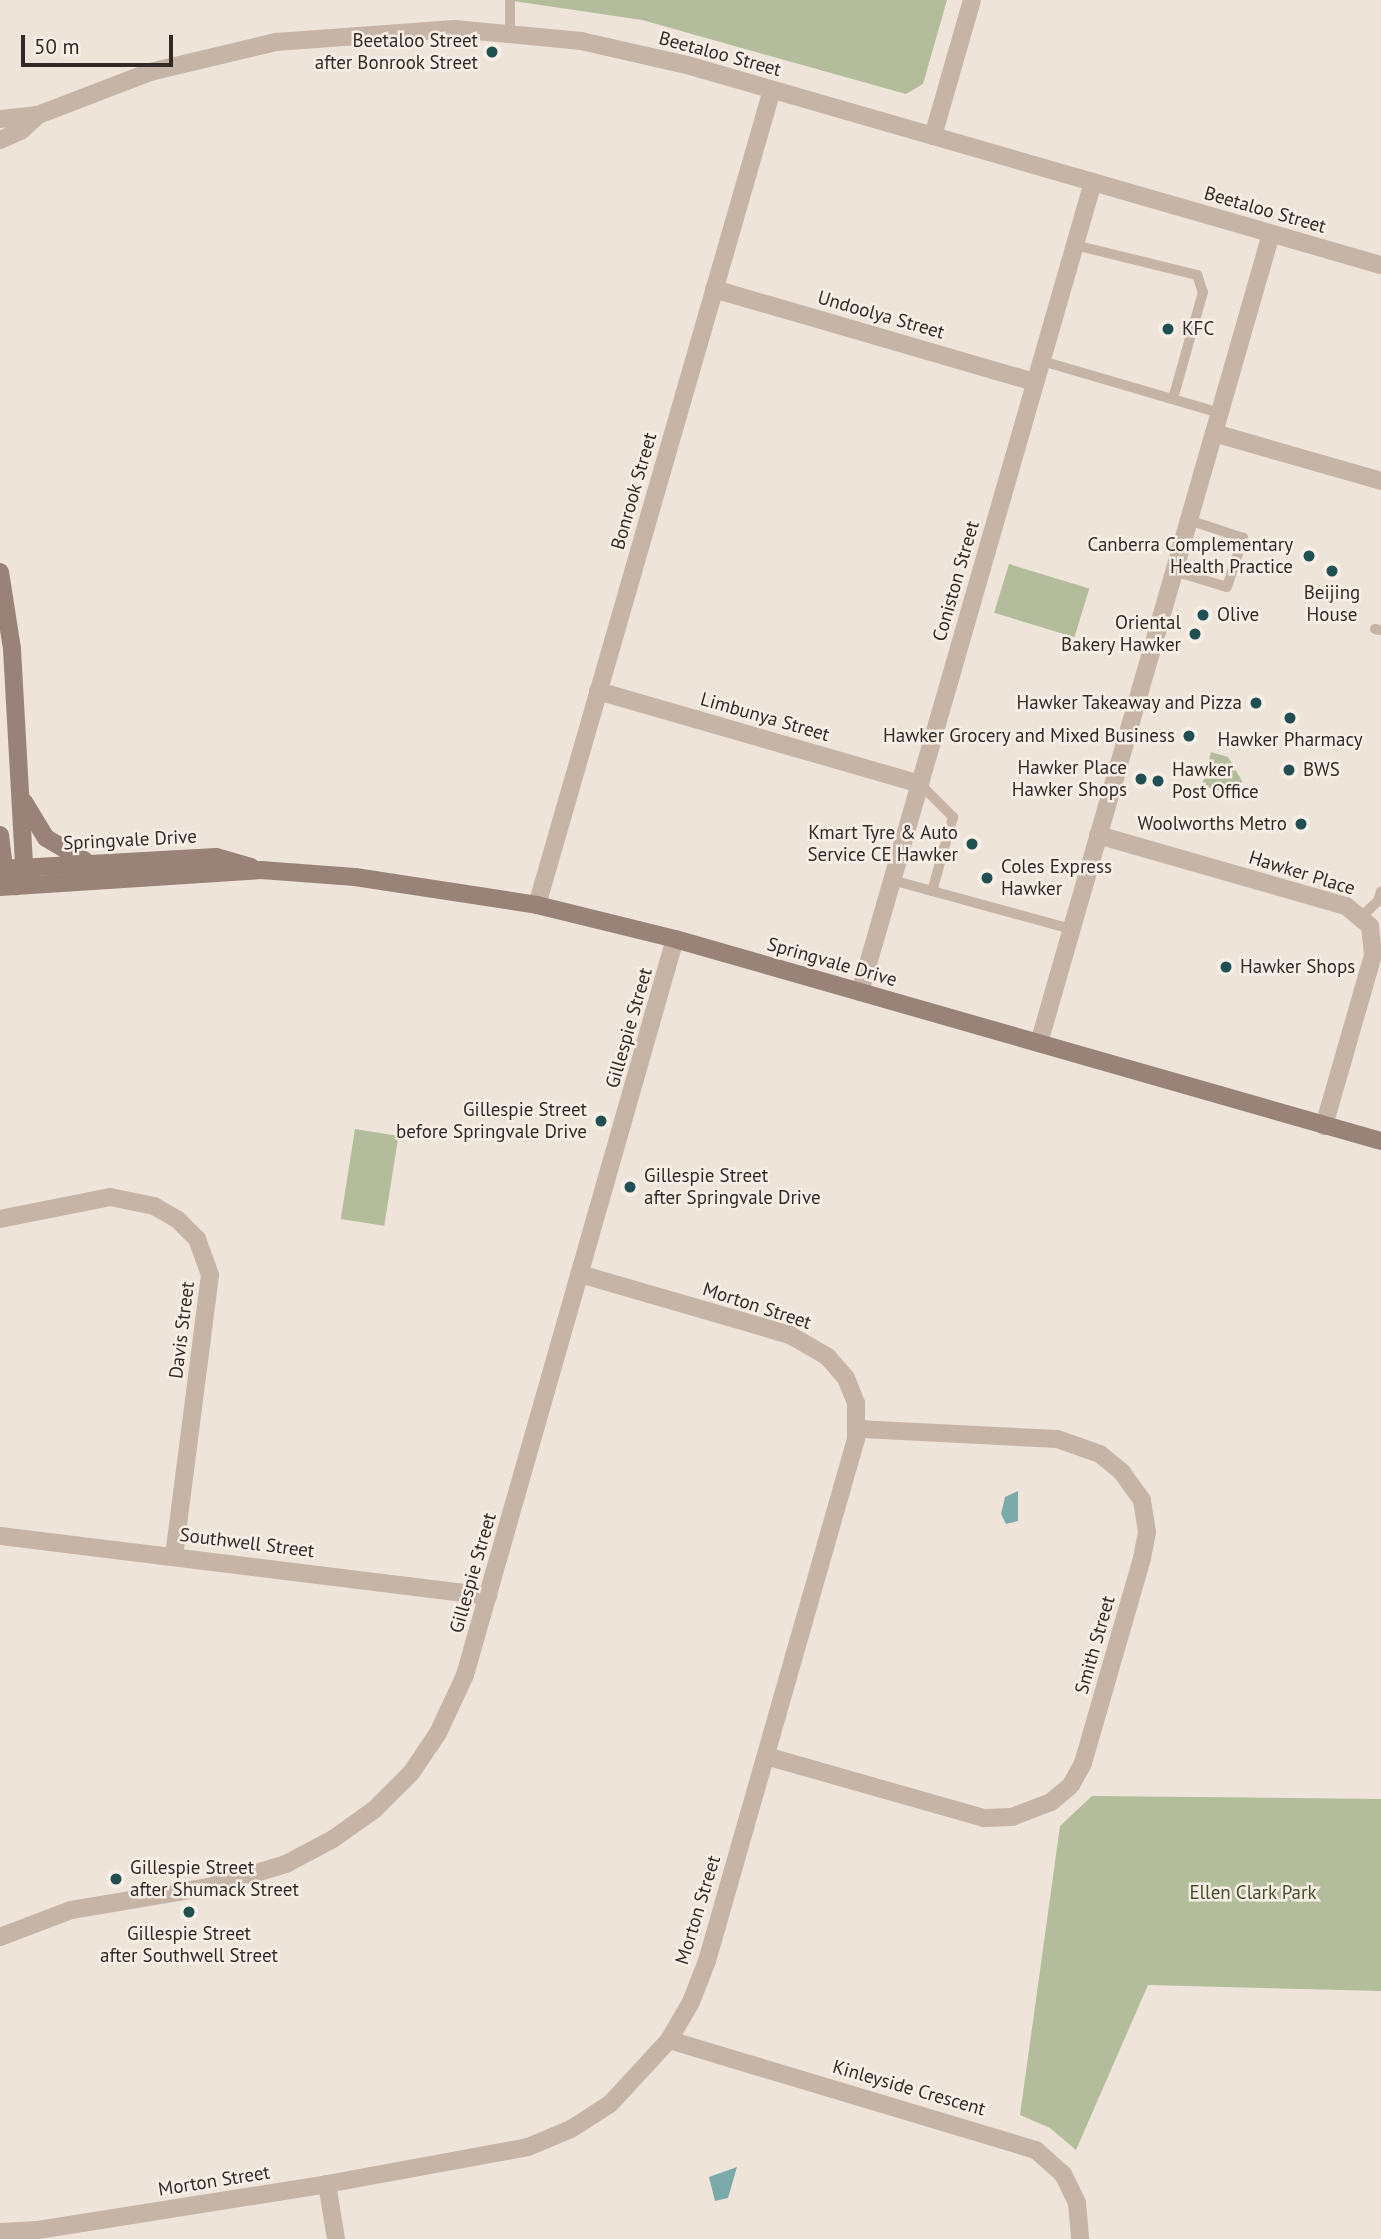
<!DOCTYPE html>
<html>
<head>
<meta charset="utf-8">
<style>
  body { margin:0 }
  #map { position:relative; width:1381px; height:2239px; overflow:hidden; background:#efe4da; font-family:"PT Sans",sans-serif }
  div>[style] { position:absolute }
  .green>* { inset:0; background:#b3bd9b; transform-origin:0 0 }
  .water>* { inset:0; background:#7baaaa }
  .lane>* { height:10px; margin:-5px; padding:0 5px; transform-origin:5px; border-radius:5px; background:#c6b4a7 }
  .street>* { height:18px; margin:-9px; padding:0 9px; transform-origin:9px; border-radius:9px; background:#c6b4a7 }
  .secondary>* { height:18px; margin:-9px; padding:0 9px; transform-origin:9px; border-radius:9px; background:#998379 }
  .dots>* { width:19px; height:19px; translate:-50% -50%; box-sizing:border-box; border:4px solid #f7efe6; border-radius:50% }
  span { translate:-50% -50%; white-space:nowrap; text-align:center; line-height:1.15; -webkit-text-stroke:5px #f7efe6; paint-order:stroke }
  .poi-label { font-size:19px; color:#332a27 }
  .right { translate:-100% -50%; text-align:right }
  .left { translate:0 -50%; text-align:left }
  .street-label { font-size:19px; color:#332a27 }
  .park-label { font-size:19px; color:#444f2d }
  .scale { position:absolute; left:21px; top:35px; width:152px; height:32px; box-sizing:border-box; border:4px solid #332a27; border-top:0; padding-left:9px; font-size:21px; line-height:24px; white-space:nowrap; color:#332a27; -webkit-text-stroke:5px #f7efe6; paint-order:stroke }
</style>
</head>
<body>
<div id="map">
  <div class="green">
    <i style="clip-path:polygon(506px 0,947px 0,923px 84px,906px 94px,642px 20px)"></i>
    <i style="left:1009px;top:564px;width:84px;height:51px;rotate:17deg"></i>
    <i style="clip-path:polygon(1211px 752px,1228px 757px,1242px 781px,1238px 795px,1202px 786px)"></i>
    <i style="left:355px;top:1129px;width:44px;height:91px;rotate:9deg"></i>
    <i style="clip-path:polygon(1092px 1796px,1381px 1799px,1381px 1991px,1148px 1985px,1076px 2150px,1050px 2128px,1020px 2115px,1060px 1826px)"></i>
  </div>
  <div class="water">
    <i style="clip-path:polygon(1018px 1491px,1018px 1521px,1006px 1524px,1001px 1514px,1005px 1497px)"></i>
    <i style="clip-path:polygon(737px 2167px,728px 2198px,715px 2201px,709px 2177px)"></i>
  </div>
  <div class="lane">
    <i style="left:510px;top:0;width:35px;rotate:90deg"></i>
    <i style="left:1075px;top:245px;width:126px;rotate:13.8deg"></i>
    <i style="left:1197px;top:275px;width:18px;rotate:71deg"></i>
    <i style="left:1203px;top:292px;width:111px;rotate:105.7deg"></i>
    <i style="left:1042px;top:361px;width:185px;rotate:16.3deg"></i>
    <i style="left:1174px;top:571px;width:55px;rotate:16.8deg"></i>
    <i style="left:1227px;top:587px;width:52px;rotate:-71.9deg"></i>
    <i style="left:1243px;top:538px;width:57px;rotate:-161.6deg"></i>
    <i style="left:1375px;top:629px;width:6px;rotate:9deg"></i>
    <i style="left:920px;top:784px;width:47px;rotate:45deg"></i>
    <i style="left:953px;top:817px;width:77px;rotate:105.8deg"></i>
    <i style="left:892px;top:880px;width:186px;rotate:15.3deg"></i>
    <i style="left:1362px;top:916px;width:22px;rotate:-43deg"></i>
    <i style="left:1378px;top:901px;width:10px;rotate:-73deg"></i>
  </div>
  <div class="street">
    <i style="left:0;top:119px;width:38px;rotate:-6deg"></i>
    <i style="left:933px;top:136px;width:141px;rotate:-74deg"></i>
    <i style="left:0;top:140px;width:24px;rotate:-24deg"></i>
    <i style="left:22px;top:130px;width:22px;rotate:-43deg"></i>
    <i style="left:38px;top:115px;width:120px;rotate:-21deg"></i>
    <i style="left:150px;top:72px;width:130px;rotate:-13.4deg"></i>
    <i style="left:276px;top:42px;width:179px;rotate:-4.2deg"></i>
    <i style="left:455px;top:29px;width:127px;rotate:5.4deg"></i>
    <i style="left:581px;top:41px;width:109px;rotate:12.8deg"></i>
    <i style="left:687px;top:65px;width:722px;rotate:16.08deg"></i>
    <i style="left:714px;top:289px;width:334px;rotate:16.2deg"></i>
    <i style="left:1214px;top:433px;width:174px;rotate:16deg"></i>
    <i style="left:598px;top:691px;width:335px;rotate:16.1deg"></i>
    <i style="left:1098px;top:835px;width:258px;rotate:16deg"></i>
    <i style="left:1346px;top:906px;width:31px;rotate:40deg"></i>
    <i style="left:1370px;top:926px;width:29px;rotate:84deg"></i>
    <i style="left:1373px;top:955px;width:178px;rotate:106deg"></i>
    <i style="left:537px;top:905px;width:848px;rotate:-73.92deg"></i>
    <i style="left:860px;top:992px;width:843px;rotate:-73.95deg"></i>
    <i style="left:1039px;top:1043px;width:842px;rotate:-74deg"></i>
    <i style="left:0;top:1219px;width:112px;rotate:-11.3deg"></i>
    <i style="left:110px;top:1197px;width:45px;rotate:11.6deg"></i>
    <i style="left:154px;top:1206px;width:28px;rotate:30deg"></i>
    <i style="left:178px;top:1220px;width:27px;rotate:45deg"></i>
    <i style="left:197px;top:1239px;width:38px;rotate:70deg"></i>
    <i style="left:210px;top:1275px;width:282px;rotate:97.3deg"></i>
    <i style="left:0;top:1536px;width:492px;rotate:7deg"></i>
    <i style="left:766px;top:1756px;width:227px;rotate:15.9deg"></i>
    <i style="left:984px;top:1818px;width:28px;rotate:-2deg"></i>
    <i style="left:1012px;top:1817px;width:42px;rotate:-21deg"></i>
    <i style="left:1051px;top:1802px;width:26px;rotate:-40deg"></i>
    <i style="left:1071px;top:1785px;width:25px;rotate:-61deg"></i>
    <i style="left:1083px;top:1763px;width:213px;rotate:-73.9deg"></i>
    <i style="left:1142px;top:1558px;width:26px;rotate:-79deg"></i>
    <i style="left:1147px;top:1532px;width:32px;rotate:-99deg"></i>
    <i style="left:1142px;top:1500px;width:34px;rotate:-126deg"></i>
    <i style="left:1122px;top:1472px;width:28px;rotate:-141deg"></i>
    <i style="left:1100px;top:1454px;width:46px;rotate:-160.8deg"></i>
    <i style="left:1057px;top:1439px;width:200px;rotate:-177.1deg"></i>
    <i style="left:0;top:1937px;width:76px;rotate:-20.8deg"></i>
    <i style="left:71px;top:1910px;width:140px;rotate:-9.5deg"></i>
    <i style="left:209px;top:1887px;width:80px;rotate:-16.6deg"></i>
    <i style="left:286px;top:1864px;width:53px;rotate:-28deg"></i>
    <i style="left:333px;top:1839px;width:52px;rotate:-35.5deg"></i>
    <i style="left:375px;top:1809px;width:51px;rotate:-45deg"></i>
    <i style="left:411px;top:1773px;width:48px;rotate:-56deg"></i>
    <i style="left:438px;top:1733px;width:64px;rotate:-65deg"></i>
    <i style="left:465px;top:1675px;width:765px;rotate:-74.08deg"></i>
    <i style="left:669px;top:2040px;width:383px;rotate:16.7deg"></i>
    <i style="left:1036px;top:2150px;width:36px;rotate:42deg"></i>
    <i style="left:1063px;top:2174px;width:32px;rotate:64deg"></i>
    <i style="left:1077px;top:2203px;width:36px;rotate:85deg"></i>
    <i style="left:327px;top:2184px;width:56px;rotate:80.7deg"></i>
    <i style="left:0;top:2232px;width:38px;rotate:-3deg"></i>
    <i style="left:38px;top:2230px;width:293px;rotate:-9deg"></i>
    <i style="left:327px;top:2184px;width:204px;rotate:-10.4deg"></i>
    <i style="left:528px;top:2147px;width:47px;rotate:-22.7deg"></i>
    <i style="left:571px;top:2129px;width:46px;rotate:-32.7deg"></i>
    <i style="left:610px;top:2104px;width:87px;rotate:-47.3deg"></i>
    <i style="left:669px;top:2040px;width:44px;rotate:-59.9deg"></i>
    <i style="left:691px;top:2002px;width:44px;rotate:-68.7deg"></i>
    <i style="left:707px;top:1961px;width:543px;rotate:-74.07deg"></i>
    <i style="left:856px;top:1439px;width:36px;rotate:-90deg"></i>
    <i style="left:856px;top:1403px;width:27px;rotate:-112deg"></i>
    <i style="left:846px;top:1378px;width:28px;rotate:-131deg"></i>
    <i style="left:828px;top:1357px;width:44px;rotate:-149.9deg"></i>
    <i style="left:790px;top:1335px;width:219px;rotate:-163.8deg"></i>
  </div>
  <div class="secondary">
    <i style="left:0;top:572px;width:78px;rotate:81.1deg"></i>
    <i style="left:12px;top:649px;width:218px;rotate:86.8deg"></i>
    <i style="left:24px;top:867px;width:21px;rotate:113deg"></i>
    <i style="left:24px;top:802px;width:42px;rotate:58.6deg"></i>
    <i style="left:46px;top:838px;width:45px;rotate:30.5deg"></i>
    <i style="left:0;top:835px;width:34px;rotate:83deg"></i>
    <i style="left:4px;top:869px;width:11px;rotate:56deg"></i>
    <i style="left:0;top:869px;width:216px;rotate:-3.2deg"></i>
    <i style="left:216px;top:857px;width:36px;rotate:16deg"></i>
    <i style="left:0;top:887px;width:262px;rotate:-3.7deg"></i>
    <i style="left:261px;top:870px;width:94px;rotate:4.3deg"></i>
    <i style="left:355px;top:877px;width:184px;rotate:8.7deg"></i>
    <i style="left:537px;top:905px;width:142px;rotate:13.8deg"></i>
    <i style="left:675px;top:939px;width:734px;rotate:15.97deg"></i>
  </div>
  <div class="dots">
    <i style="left:492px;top:52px;background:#205051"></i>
    <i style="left:1168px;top:329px;background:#205051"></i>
    <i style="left:1309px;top:556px;background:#205051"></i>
    <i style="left:1332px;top:571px;background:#205051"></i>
    <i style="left:1203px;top:615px;background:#205051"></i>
    <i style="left:1195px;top:634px;background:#205051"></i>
    <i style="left:1256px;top:703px;background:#205051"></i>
    <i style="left:1290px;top:718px;background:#205051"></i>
    <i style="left:1189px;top:736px;background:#205051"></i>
    <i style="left:1289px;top:770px;background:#205051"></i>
    <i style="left:1141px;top:779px;background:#205051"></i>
    <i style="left:1158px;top:781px;background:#205051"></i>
    <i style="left:1301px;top:824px;background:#205051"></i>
    <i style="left:972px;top:844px;background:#205051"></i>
    <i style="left:987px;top:878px;background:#205051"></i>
    <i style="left:1226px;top:967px;background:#205051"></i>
    <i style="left:601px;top:1121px;background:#205051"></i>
    <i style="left:630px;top:1187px;background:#205051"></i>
    <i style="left:116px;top:1879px;background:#205051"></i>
    <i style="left:189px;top:1912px;background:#205051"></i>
  </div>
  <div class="poi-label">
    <span class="right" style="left:478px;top:52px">Beetaloo Street<br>after Bonrook Street</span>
    <span class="left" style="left:1182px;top:329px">KFC</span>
    <span class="right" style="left:1293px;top:556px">Canberra Complementary<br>Health Practice</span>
    <span style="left:1332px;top:604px">Beijing<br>House</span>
    <span class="left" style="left:1217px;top:615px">Olive</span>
    <span class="right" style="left:1181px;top:634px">Oriental<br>Bakery Hawker</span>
    <span class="right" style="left:1242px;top:703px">Hawker Takeaway and Pizza</span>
    <span class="right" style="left:1175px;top:736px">Hawker Grocery and Mixed Business</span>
    <span style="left:1290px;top:740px">Hawker Pharmacy</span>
    <span class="right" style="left:1127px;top:779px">Hawker Place<br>Hawker Shops</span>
    <span class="left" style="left:1172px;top:781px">Hawker<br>Post Office</span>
    <span class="left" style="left:1303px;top:770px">BWS</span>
    <span class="right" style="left:1287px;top:824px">Woolworths Metro</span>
    <span class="right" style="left:958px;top:844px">Kmart Tyre &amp; Auto<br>Service CE Hawker</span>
    <span class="left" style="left:1001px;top:878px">Coles Express<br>Hawker</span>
    <span class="left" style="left:1240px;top:967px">Hawker Shops</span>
    <span class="right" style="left:587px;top:1121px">Gillespie Street<br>before Springvale Drive</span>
    <span class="left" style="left:644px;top:1187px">Gillespie Street<br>after Springvale Drive</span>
    <span class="left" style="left:130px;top:1879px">Gillespie Street<br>after Shumack Street</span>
    <span style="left:189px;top:1945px">Gillespie Street<br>after Southwell Street</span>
  </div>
  <div class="street-label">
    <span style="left:720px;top:54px;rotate:15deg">Beetaloo Street</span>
    <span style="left:1265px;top:210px;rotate:16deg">Beetaloo Street</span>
    <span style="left:881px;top:315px;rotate:16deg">Undoolya Street</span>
    <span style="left:634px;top:491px;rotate:-74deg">Bonrook Street</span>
    <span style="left:956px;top:581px;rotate:-74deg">Coniston Street</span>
    <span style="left:765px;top:717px;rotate:16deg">Limbunya Street</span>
    <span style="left:130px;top:840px;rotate:-3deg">Springvale Drive</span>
    <span style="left:1302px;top:873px;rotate:17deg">Hawker Place</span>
    <span style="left:832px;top:962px;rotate:16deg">Springvale Drive</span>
    <span style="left:629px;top:1028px;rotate:-74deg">Gillespie Street</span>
    <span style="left:757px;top:1306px;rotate:18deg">Morton Street</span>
    <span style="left:182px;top:1330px;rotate:-83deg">Davis Street</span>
    <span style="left:247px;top:1543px;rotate:7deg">Southwell Street</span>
    <span style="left:473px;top:1573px;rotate:-74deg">Gillespie Street</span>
    <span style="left:1095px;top:1645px;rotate:-74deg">Smith Street</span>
    <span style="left:698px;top:1910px;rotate:-73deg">Morton Street</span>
    <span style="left:909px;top:2088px;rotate:16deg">Kinleyside Crescent</span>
    <span style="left:214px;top:2181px;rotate:-9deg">Morton Street</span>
  </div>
  <div class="park-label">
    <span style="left:1253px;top:1893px">Ellen Clark Park</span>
  </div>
  <div class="scale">50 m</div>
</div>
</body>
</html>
